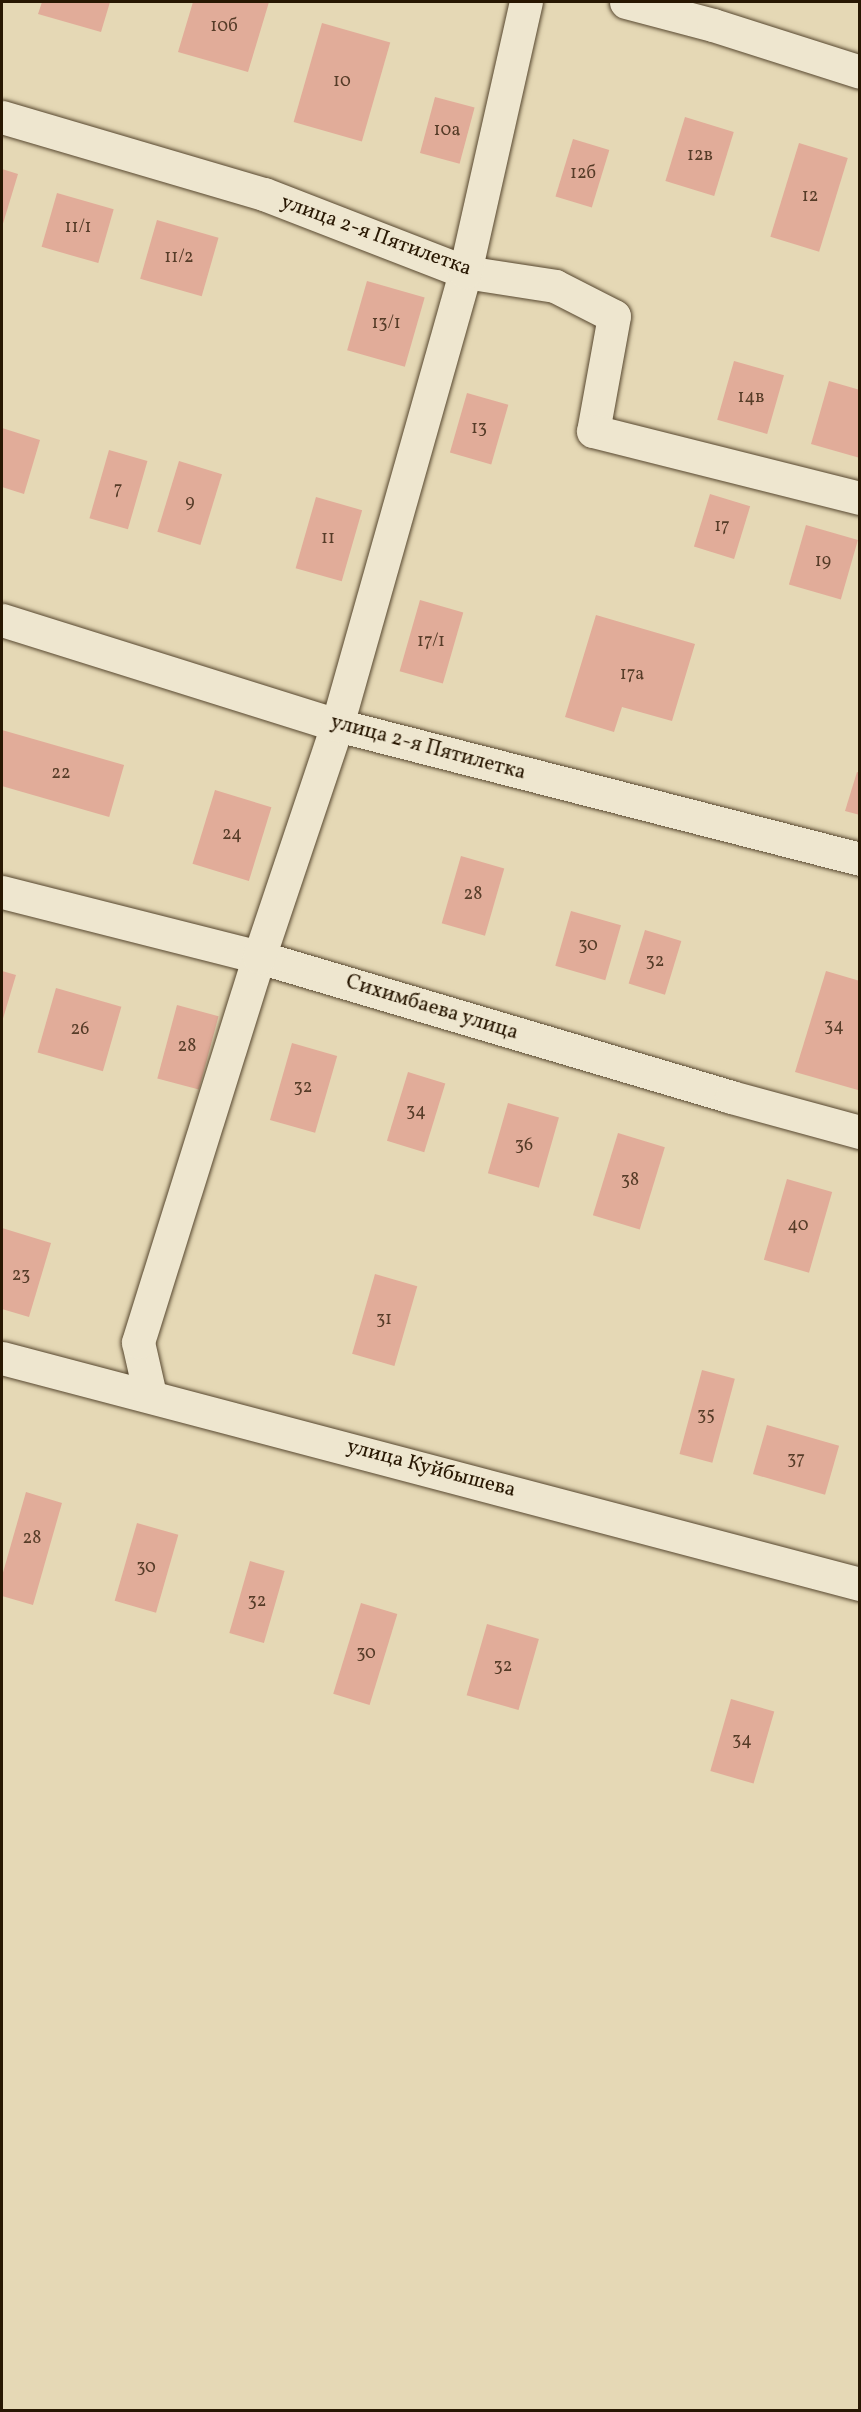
<!DOCTYPE html>
<html>
<head>
<meta charset="utf-8">
<style>
  body { margin:0 }
  #map { position:relative; width:861px; height:2412px; overflow:hidden; background:#e5d8b5; font-family:Vollkorn,serif }
  div>[style] { position:absolute }
  .building>* { inset:0; background:#e1ac99; transform-origin:0 0 }
  .roads { filter:drop-shadow(0 0 2px #57472f) drop-shadow(0 0 2px #57472f) }
  .minor>* { height:33px; margin:-16.5px; padding:0 16.5px; transform-origin:16.5px; border-radius:16.5px; background:#eee6cf }
  span { translate:-50% -50%; white-space:nowrap; text-align:center; line-height:1.15; -webkit-text-stroke:4.5px #eee6cf; paint-order:stroke }
  .number-label { font-size:18px; color:#563c28 }
  .number-label span { -webkit-text-stroke-width:0 }
  .street-label { font-size:21px; color:#281702 }
  .frame { position:absolute; inset:0; border:3px solid #281702; pointer-events:none }
</style>
</head>
<body>
<div id="map">
  <div class="building">
    <i style="clip-path:polygon(42px 2px,110px 2px,101px 32px,38px 14px)"></i>
    <i style="clip-path:polygon(193px 2px,269px 2px,248px 72px,178px 52px)"></i>
    <i style="left:322px;top:23px;width:71px;height:103px;rotate:16deg"></i>
    <i style="left:435px;top:97px;width:41px;height:58px;rotate:15deg"></i>
    <i style="left:685px;top:117px;width:51px;height:67px;rotate:17deg"></i>
    <i style="left:573px;top:139px;width:38px;height:60px;rotate:17deg"></i>
    <i style="left:799px;top:143px;width:51px;height:98px;rotate:17deg"></i>
    <i style="clip-path:polygon(2px 169px,18px 174px,2px 227px)"></i>
    <i style="left:57px;top:193px;width:59px;height:56px;rotate:16deg"></i>
    <i style="left:157px;top:220px;width:64px;height:61px;rotate:16deg"></i>
    <i style="left:367px;top:281px;width:60px;height:72px;rotate:16deg"></i>
    <i style="left:734px;top:361px;width:52px;height:61px;rotate:16deg"></i>
    <i style="clip-path:polygon(829px 381px,860px 390px,860px 458px,811px 444px)"></i>
    <i style="left:467px;top:393px;width:43px;height:62px;rotate:16deg"></i>
    <i style="clip-path:polygon(2px 428px,40px 440px,24px 494px,2px 487px)"></i>
    <i style="left:109px;top:450px;width:40px;height:71px;rotate:16deg"></i>
    <i style="left:179px;top:461px;width:45px;height:74px;rotate:17deg"></i>
    <i style="left:710px;top:494px;width:42px;height:55px;rotate:17deg"></i>
    <i style="left:316px;top:497px;width:48px;height:74px;rotate:16deg"></i>
    <i style="left:806px;top:525px;width:54px;height:62px;rotate:16deg"></i>
    <i style="left:420px;top:600px;width:45px;height:74px;rotate:16deg"></i>
    <i style="clip-path:polygon(596px 615px,695px 644px,672px 721px,622px 707px,614px 732px,565px 717px)"></i>
    <i style="left:2px;top:730px;width:127px;height:54px;rotate:16deg"></i>
    <i style="clip-path:polygon(857px 772px,860px 773px,860px 815px,845px 811px)"></i>
    <i style="left:215px;top:790px;width:59px;height:77px;rotate:17deg"></i>
    <i style="left:461px;top:856px;width:45px;height:70px;rotate:16deg"></i>
    <i style="left:571px;top:911px;width:52px;height:57px;rotate:16deg"></i>
    <i style="left:645px;top:930px;width:38px;height:56px;rotate:17deg"></i>
    <i style="clip-path:polygon(2px 971px,16px 975px,2px 1022px)"></i>
    <i style="clip-path:polygon(826px 971px,860px 981px,858px 1090px,795px 1072px)"></i>
    <i style="left:56px;top:988px;width:68px;height:67px;rotate:16deg"></i>
    <i style="left:177px;top:1005px;width:43px;height:76px;rotate:15deg"></i>
    <i style="left:292px;top:1043px;width:47px;height:80px;rotate:16deg"></i>
    <i style="left:408px;top:1072px;width:39px;height:72px;rotate:17deg"></i>
    <i style="left:508px;top:1103px;width:53px;height:73px;rotate:16deg"></i>
    <i style="left:618px;top:1133px;width:49px;height:86px;rotate:17deg"></i>
    <i style="left:787px;top:1179px;width:47px;height:84px;rotate:16deg"></i>
    <i style="clip-path:polygon(2px 1228px,51px 1243px,29px 1317px,2px 1309px)"></i>
    <i style="left:375px;top:1274px;width:44px;height:83px;rotate:16deg"></i>
    <i style="left:702px;top:1370px;width:34px;height:87px;rotate:15deg"></i>
    <i style="left:767px;top:1425px;width:75px;height:51px;rotate:16deg"></i>
    <i style="clip-path:polygon(26px 1492px,62px 1503px,33px 1605px,2px 1596px,2px 1576px)"></i>
    <i style="left:137px;top:1523px;width:43px;height:81px;rotate:16deg"></i>
    <i style="left:250px;top:1561px;width:36px;height:75px;rotate:16deg"></i>
    <i style="left:361px;top:1603px;width:38px;height:95px;rotate:17deg"></i>
    <i style="left:487px;top:1624px;width:54px;height:74px;rotate:16deg"></i>
    <i style="left:731px;top:1699px;width:45px;height:75px;rotate:16deg"></i>
  </div>
  <div class="roads">
    <div class="minor">
      <i style="left:626px;top:2px;width:90px;rotate:14.8deg"></i>
      <i style="left:713px;top:25px;width:154px;rotate:17.7deg"></i>
      <i style="left:2px;top:117px;width:273px;rotate:16.4deg"></i>
      <i style="left:264px;top:194px;width:216px;rotate:21.2deg"></i>
      <i style="left:465px;top:272px;width:91px;rotate:8.8deg"></i>
      <i style="left:555px;top:286px;width:66px;rotate:27deg"></i>
      <i style="left:614px;top:316px;width:117px;rotate:100.3deg"></i>
      <i style="left:593px;top:431px;width:275px;rotate:14.1deg"></i>
      <i style="left:2px;top:620px;width:351px;rotate:17.4deg"></i>
      <i style="left:337px;top:725px;width:540px;rotate:14.37deg"></i>
      <i style="left:2px;top:892px;width:265px;rotate:14.2deg"></i>
      <i style="left:259px;top:957px;width:492px;rotate:16.5deg"></i>
      <i style="left:731px;top:1097px;width:134px;rotate:15.2deg"></i>
      <i style="left:2px;top:1358px;width:887px;rotate:14.76deg"></i>
      <i style="left:150px;top:1395px;width:54px;rotate:-102.8deg"></i>
      <i style="left:138px;top:1342px;width:404px;rotate:-72.6deg"></i>
      <i style="left:259px;top:957px;width:245px;rotate:-71.4deg"></i>
      <i style="left:337px;top:725px;width:471px;rotate:-74.2deg"></i>
      <i style="left:465px;top:272px;width:277px;rotate:-77.3deg"></i>
    </div>
  </div>
  <div class="number-label">
    <span style="left:224px;top:27px">10б</span>
    <span style="left:342px;top:82px">10</span>
    <span style="left:447px;top:131px">10а</span>
    <span style="left:700px;top:156px">12в</span>
    <span style="left:583px;top:174px">12б</span>
    <span style="left:810px;top:197px">12</span>
    <span style="left:78px;top:228px">11/1</span>
    <span style="left:179px;top:258px">11/2</span>
    <span style="left:386px;top:324px">13/1</span>
    <span style="left:751px;top:398px">14в</span>
    <span style="left:479px;top:429px">13</span>
    <span style="left:118px;top:490px">7</span>
    <span style="left:190px;top:503px">9</span>
    <span style="left:722px;top:527px">17</span>
    <span style="left:328px;top:539px">11</span>
    <span style="left:823px;top:562px">19</span>
    <span style="left:431px;top:642px">17/1</span>
    <span style="left:632px;top:675px">17а</span>
    <span style="left:61px;top:774px">22</span>
    <span style="left:232px;top:835px">24</span>
    <span style="left:473px;top:895px">28</span>
    <span style="left:588px;top:946px">30</span>
    <span style="left:655px;top:962px">32</span>
    <span style="left:834px;top:1027px">34</span>
    <span style="left:80px;top:1030px">26</span>
    <span style="left:187px;top:1047px">28</span>
    <span style="left:303px;top:1088px">32</span>
    <span style="left:416px;top:1112px">34</span>
    <span style="left:524px;top:1146px">36</span>
    <span style="left:630px;top:1181px">38</span>
    <span style="left:798px;top:1226px">40</span>
    <span style="left:21px;top:1276px">23</span>
    <span style="left:384px;top:1320px">31</span>
    <span style="left:706px;top:1416px">35</span>
    <span style="left:796px;top:1460px">37</span>
    <span style="left:32px;top:1539px">28</span>
    <span style="left:146px;top:1568px">30</span>
    <span style="left:257px;top:1602px">32</span>
    <span style="left:366px;top:1654px">30</span>
    <span style="left:503px;top:1667px">32</span>
    <span style="left:742px;top:1741px">34</span>
  </div>
  <div class="street-label">
    <span style="left:376px;top:236px;rotate:20deg">улица 2-я Пятилетка</span>
    <span style="left:428px;top:748px;rotate:15deg">улица 2-я Пятилетка</span>
    <span style="left:432px;top:1008px;rotate:17deg">Сихимбаева улица</span>
    <span style="left:431px;top:1469px;rotate:15deg">улица Куйбышева</span>
  </div>
  <div class="frame"></div>
</div>
</body>
</html>
